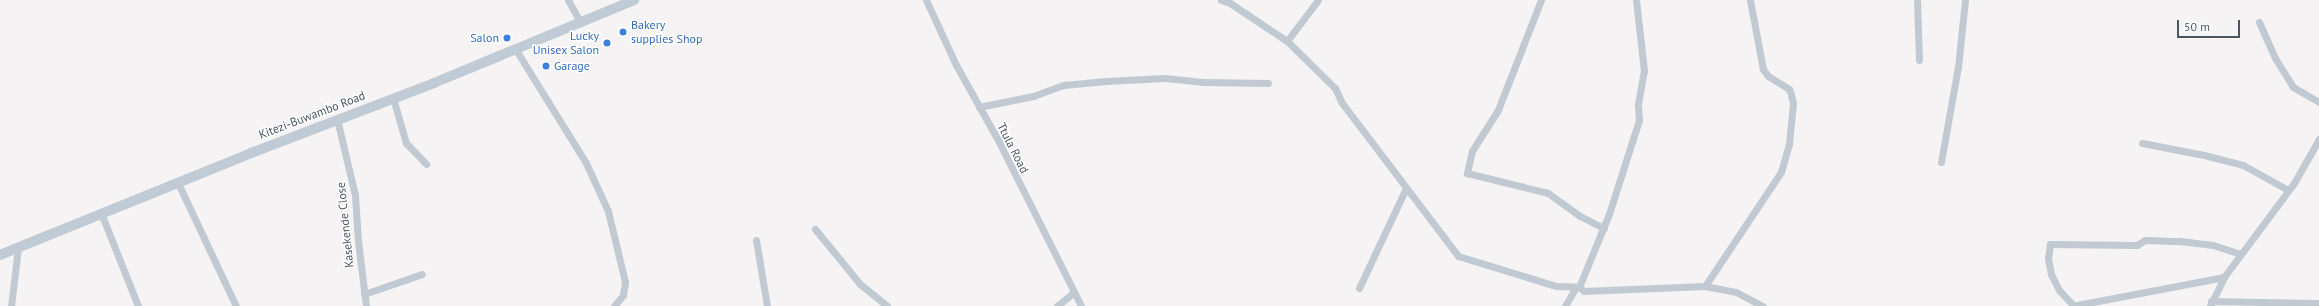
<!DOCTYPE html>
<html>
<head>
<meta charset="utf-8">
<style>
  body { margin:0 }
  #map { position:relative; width:2319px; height:306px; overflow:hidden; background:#f5f3f3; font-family:"PT Sans",sans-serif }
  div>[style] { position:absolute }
  .street>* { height:7px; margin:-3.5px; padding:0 3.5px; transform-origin:3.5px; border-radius:3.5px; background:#c1cad2 }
  .secondary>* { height:10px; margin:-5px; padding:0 5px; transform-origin:5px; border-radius:5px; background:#c1cbd6 }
  .dots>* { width:11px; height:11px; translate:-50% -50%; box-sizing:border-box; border:2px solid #fff; border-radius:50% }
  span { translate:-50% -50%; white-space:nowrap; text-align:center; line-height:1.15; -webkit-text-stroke:3px #fff; paint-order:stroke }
  .shop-label { font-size:12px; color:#366cbe }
  .left { translate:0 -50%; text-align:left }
  .right { translate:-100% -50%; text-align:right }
  .street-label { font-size:12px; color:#4a5661 }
  .scale { position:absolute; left:2177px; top:20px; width:63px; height:18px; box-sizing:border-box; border:2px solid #4a5661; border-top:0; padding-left:5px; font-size:12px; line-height:14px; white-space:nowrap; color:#4a5661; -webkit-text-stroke:3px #fff; paint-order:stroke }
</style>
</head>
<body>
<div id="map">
  <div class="street">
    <i style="left:568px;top:0;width:26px;rotate:61deg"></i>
    <i style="left:926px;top:0;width:72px;rotate:65.2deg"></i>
    <i style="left:956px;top:65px;width:88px;rotate:60.8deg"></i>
    <i style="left:999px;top:142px;width:183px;rotate:63.4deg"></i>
    <i style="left:1221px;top:0;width:9px;rotate:18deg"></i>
    <i style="left:1230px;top:3px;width:69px;rotate:33.7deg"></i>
    <i style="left:1287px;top:41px;width:51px;rotate:-52.9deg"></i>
    <i style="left:1541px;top:0;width:118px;rotate:111.4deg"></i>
    <i style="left:1498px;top:110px;width:49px;rotate:122.4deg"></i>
    <i style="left:1472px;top:151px;width:23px;rotate:103deg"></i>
    <i style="left:1467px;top:173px;width:83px;rotate:13.9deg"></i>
    <i style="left:1548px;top:193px;width:39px;rotate:36deg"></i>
    <i style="left:1580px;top:216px;width:27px;rotate:27deg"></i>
    <i style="left:1917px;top:0;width:60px;rotate:88.1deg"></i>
    <i style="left:2259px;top:22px;width:39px;rotate:66deg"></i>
    <i style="left:2275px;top:58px;width:34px;rotate:58deg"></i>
    <i style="left:2293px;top:87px;width:30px;rotate:30deg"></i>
    <i style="left:1287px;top:41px;width:67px;rotate:44.4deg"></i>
    <i style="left:1335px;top:88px;width:17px;rotate:65deg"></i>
    <i style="left:1342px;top:103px;width:192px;rotate:52.8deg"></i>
    <i style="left:1458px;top:256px;width:102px;rotate:17deg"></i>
    <i style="left:1556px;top:286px;width:23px;rotate:2deg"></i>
    <i style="left:1579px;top:287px;width:6px;rotate:39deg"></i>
    <i style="left:1584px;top:291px;width:121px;rotate:-2.4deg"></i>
    <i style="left:1705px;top:286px;width:32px;rotate:11deg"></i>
    <i style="left:1736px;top:292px;width:30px;rotate:28deg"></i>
    <i style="left:516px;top:50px;width:133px;rotate:58.2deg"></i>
    <i style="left:586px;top:163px;width:53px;rotate:65.4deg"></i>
    <i style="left:608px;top:211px;width:73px;rotate:76.5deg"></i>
    <i style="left:625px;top:282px;width:13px;rotate:99deg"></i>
    <i style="left:623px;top:295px;width:14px;rotate:129deg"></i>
    <i style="left:393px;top:98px;width:47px;rotate:73.9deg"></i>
    <i style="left:406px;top:143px;width:29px;rotate:46deg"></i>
    <i style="left:979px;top:107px;width:55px;rotate:-11.5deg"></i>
    <i style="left:1033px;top:96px;width:33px;rotate:-20deg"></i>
    <i style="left:1064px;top:85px;width:42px;rotate:-5.4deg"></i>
    <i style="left:1106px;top:81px;width:59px;rotate:-2.9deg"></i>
    <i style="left:1165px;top:78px;width:37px;rotate:6deg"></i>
    <i style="left:1202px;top:82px;width:66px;rotate:0.9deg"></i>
    <i style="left:337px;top:119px;width:78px;rotate:76.7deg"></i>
    <i style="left:355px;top:195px;width:46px;rotate:86.3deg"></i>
    <i style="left:358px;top:241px;width:65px;rotate:83deg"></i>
    <i style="left:2142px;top:143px;width:63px;rotate:11deg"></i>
    <i style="left:2204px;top:155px;width:40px;rotate:14.4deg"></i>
    <i style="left:2243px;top:165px;width:51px;rotate:29.1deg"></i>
    <i style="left:1941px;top:162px;width:97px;rotate:-79.9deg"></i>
    <i style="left:1958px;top:67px;width:67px;rotate:-84deg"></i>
    <i style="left:178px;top:183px;width:136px;rotate:64.8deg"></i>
    <i style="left:101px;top:213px;width:100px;rotate:68.3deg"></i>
    <i style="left:815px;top:229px;width:71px;rotate:50.7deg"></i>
    <i style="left:860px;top:284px;width:35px;rotate:39deg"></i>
    <i style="left:756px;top:240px;width:67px;rotate:80.5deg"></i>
    <i style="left:1705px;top:286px;width:137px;rotate:-56.3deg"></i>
    <i style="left:1781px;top:172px;width:29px;rotate:-74deg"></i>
    <i style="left:1789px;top:144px;width:41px;rotate:-84.4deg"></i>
    <i style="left:1793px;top:103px;width:9px;rotate:-103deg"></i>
    <i style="left:1791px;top:94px;width:5px;rotate:-112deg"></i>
    <i style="left:1789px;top:89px;width:25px;rotate:-148deg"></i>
    <i style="left:1768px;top:76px;width:9px;rotate:-126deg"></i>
    <i style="left:1763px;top:69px;width:70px;rotate:-100.7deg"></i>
    <i style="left:1579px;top:287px;width:79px;rotate:-67.7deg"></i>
    <i style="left:1609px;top:214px;width:99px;rotate:-72.3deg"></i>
    <i style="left:1639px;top:120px;width:16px;rotate:-94deg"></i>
    <i style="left:1638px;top:104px;width:34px;rotate:-80deg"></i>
    <i style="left:1644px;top:71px;width:71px;rotate:-96.4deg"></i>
    <i style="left:1359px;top:288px;width:110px;rotate:-64.8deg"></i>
    <i style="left:364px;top:294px;width:61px;rotate:-19deg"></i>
    <i style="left:2211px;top:301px;width:108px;rotate:1.1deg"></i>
    <i style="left:2072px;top:304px;width:19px;rotate:-133deg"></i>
    <i style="left:2059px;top:290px;width:18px;rotate:-117deg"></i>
    <i style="left:2051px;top:274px;width:16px;rotate:-101deg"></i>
    <i style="left:2048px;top:258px;width:14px;rotate:-82deg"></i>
    <i style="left:2050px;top:244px;width:87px;rotate:0.7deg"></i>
    <i style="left:2137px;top:245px;width:9px;rotate:-32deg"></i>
    <i style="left:2145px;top:240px;width:35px;rotate:2deg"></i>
    <i style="left:2180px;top:241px;width:33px;rotate:7deg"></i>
    <i style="left:2213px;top:245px;width:29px;rotate:18deg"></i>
    <i style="left:11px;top:306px;width:58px;rotate:-83.1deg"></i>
    <i style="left:1057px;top:306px;width:21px;rotate:-39deg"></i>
    <i style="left:1565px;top:306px;width:20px;rotate:-60deg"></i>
    <i style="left:2072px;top:306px;width:155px;rotate:-10.8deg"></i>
    <i style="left:2210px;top:306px;width:32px;rotate:-64deg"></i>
    <i style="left:2224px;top:277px;width:117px;rotate:-53.3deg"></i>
    <i style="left:2294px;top:183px;width:51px;rotate:-60.4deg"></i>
  </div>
  <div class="secondary">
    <i style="left:0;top:255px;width:271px;rotate:-22.1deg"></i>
    <i style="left:251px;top:153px;width:196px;rotate:-20.9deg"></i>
    <i style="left:434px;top:83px;width:217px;rotate:-22.5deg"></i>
  </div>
  <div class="dots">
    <i style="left:623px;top:32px;background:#3f7fe0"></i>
    <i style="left:507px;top:38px;background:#3f7fe0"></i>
    <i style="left:607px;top:43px;background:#3f7fe0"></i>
    <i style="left:546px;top:66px;background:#3f7fe0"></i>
  </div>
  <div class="shop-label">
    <span class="left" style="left:631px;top:32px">Bakery<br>supplies Shop</span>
    <span class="right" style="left:599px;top:43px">Lucky<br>Unisex Salon</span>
    <span class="right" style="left:499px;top:38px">Salon</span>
    <span class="left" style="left:554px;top:66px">Garage</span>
  </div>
  <div class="street-label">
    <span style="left:312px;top:115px;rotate:-21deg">Kitezi-Buwambo Road</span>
    <span style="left:1013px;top:148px;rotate:63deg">Ttula Road</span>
    <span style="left:345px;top:225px;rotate:-96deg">Kasekende Close</span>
  </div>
  <div class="scale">50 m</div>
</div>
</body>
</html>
